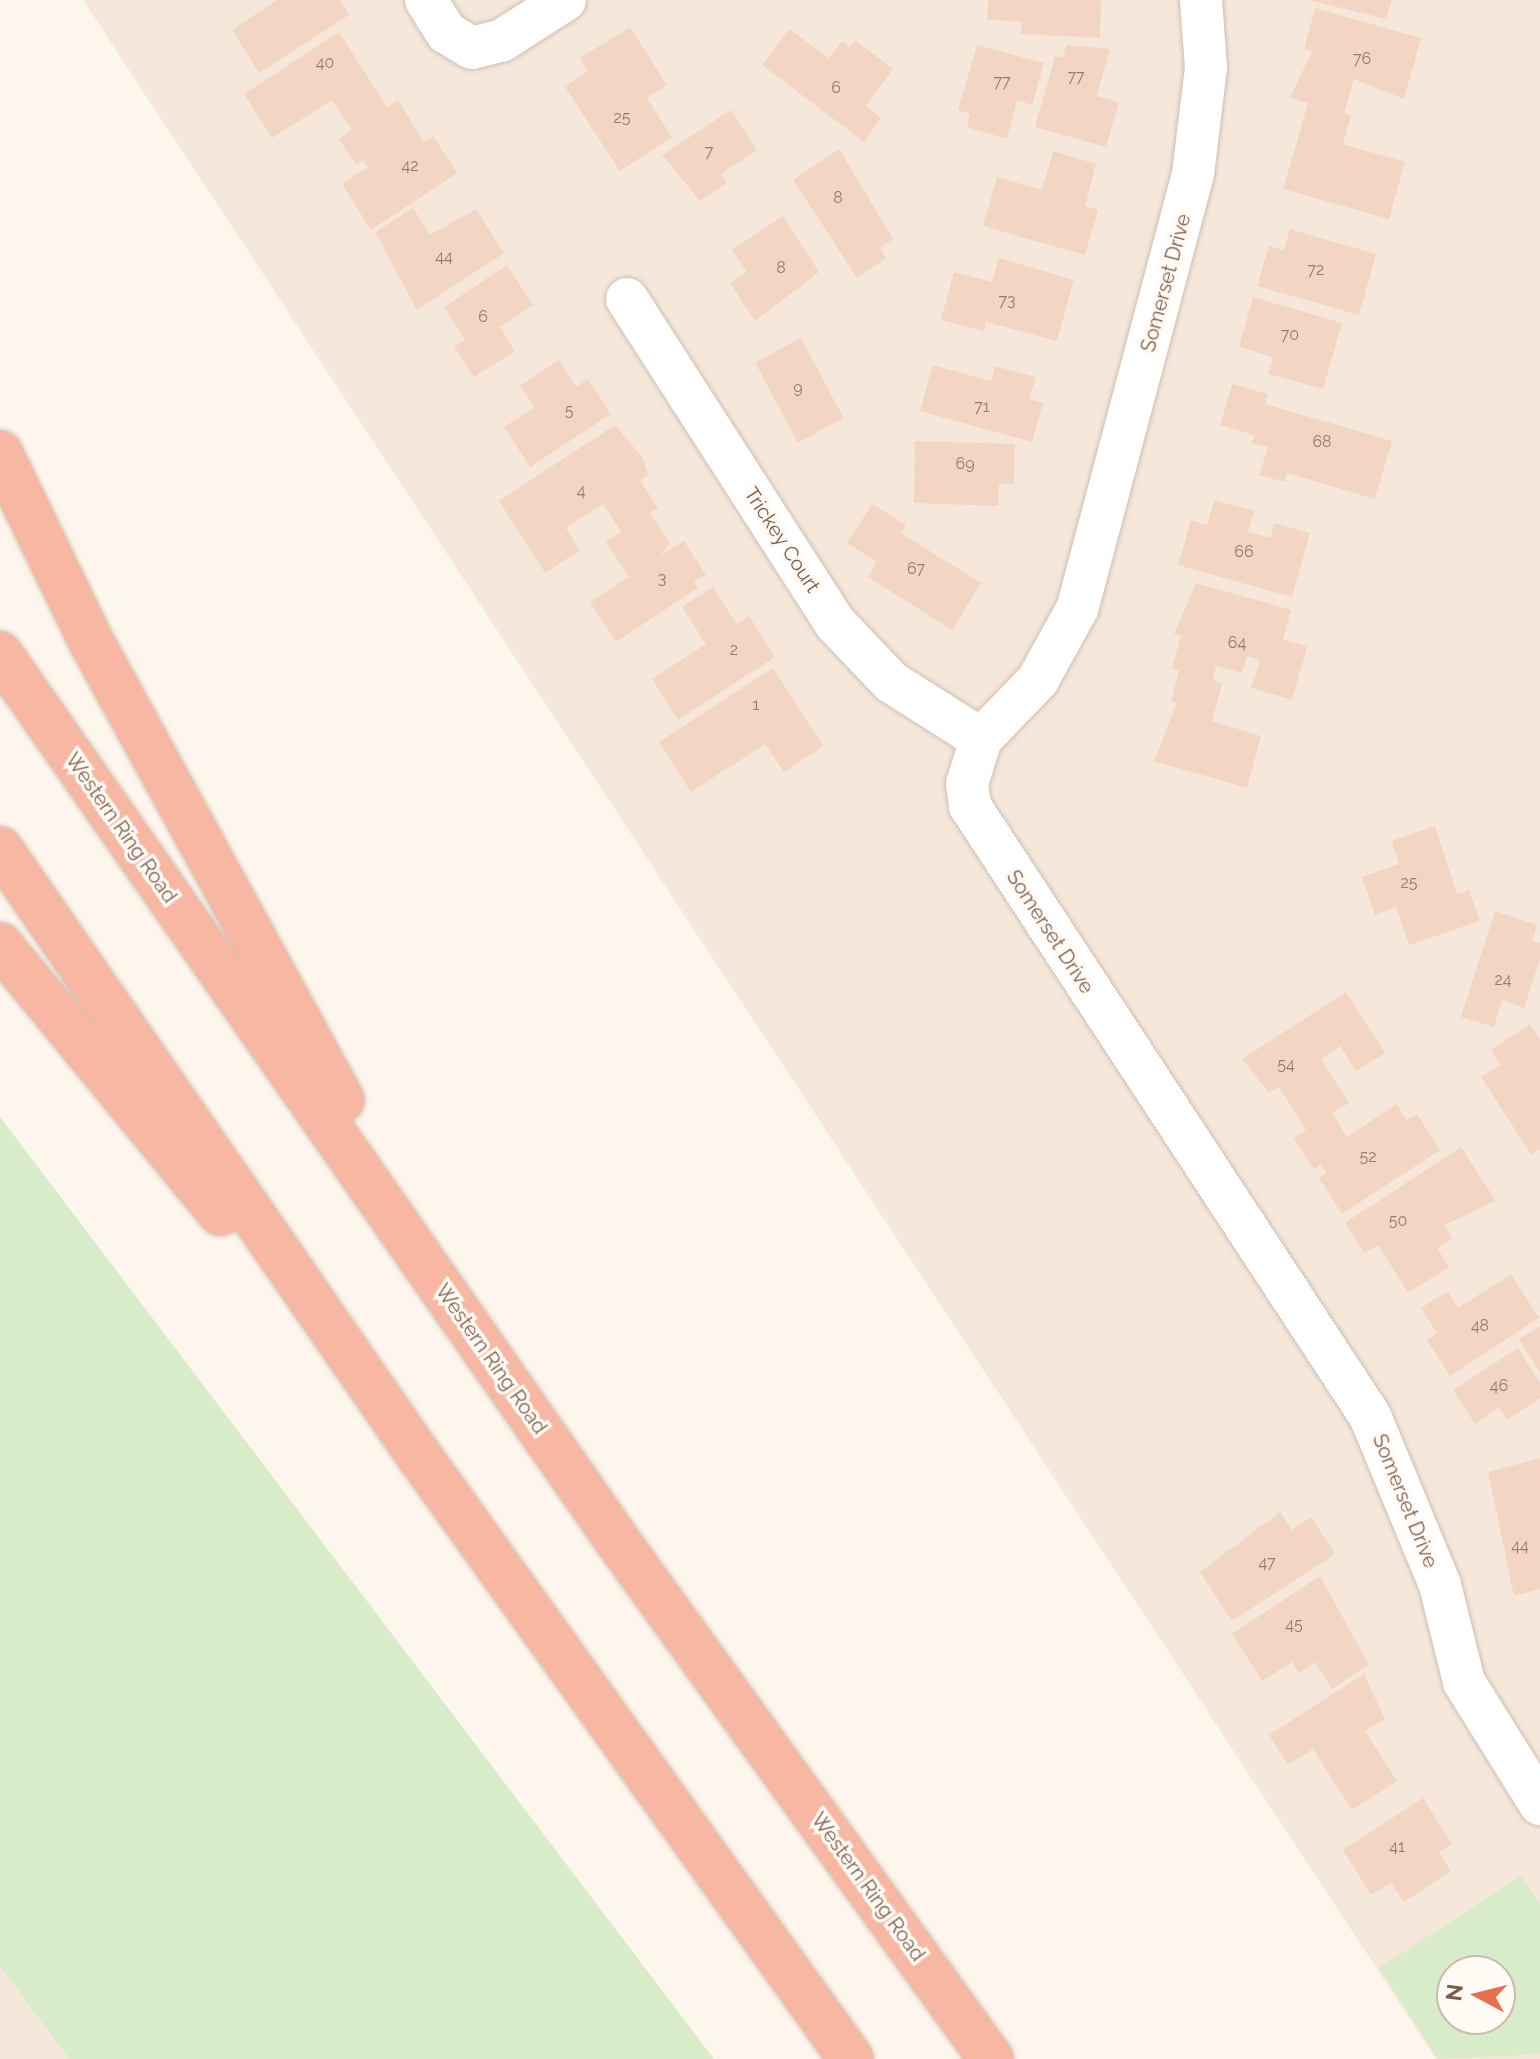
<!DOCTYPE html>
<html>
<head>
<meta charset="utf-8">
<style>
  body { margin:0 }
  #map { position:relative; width:1540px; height:2059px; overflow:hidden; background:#fdf6ec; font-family:Raleway,sans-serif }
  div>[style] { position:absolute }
  .residential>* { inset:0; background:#f5e8da }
  .green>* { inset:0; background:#d8ecc9 }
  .building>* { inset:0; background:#f3d5c3; transform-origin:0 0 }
  .roads { filter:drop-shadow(0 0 2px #d1beb0) drop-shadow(0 0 2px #d1beb0) }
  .minor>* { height:42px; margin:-21px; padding:0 21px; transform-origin:21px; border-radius:21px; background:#fff }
  .highway>* { height:44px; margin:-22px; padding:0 22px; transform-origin:22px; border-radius:22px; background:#f7b7a3 }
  span { translate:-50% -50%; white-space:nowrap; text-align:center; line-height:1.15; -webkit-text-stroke:7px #fffaf3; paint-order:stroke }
  .number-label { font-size:16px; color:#987a6a }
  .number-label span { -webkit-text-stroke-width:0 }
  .street-label { font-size:20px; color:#7a5c4d }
  .north { position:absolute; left:1436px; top:1955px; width:80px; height:80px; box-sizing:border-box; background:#fffaf3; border:2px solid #cabbb1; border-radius:50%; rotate:277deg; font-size:22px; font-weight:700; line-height:32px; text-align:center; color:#7a5c4d }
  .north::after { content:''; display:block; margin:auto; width:28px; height:36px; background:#e76f51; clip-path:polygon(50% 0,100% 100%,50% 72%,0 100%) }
</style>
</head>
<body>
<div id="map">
  <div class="residential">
    <i style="clip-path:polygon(evenodd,83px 0,1540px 0,1540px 2059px,1436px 2059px,83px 0,1452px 1971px,1500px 1971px,1500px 2019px,1452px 2019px,1452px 1971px)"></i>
    <i style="clip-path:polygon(0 1966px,69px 2059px,0 2059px)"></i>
  </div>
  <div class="green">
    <i style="clip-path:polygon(0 1117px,714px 2059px,69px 2059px,0 1966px)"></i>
    <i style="clip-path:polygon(evenodd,1521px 1876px,1540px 1905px,1540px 2054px,1438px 2059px,1379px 1968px,1521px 1876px,1500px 1971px,1500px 2019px,1452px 2019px,1452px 1971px,1500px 1971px)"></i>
  </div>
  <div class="building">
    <i style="clip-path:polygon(277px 0,340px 0,349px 15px,259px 73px,232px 30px)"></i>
    <i style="clip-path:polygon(988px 0,1101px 0,1100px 38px,1021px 34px,1021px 21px,987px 20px)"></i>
    <i style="clip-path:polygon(1309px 0,1392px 0,1386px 19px)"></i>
    <i style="clip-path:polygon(1315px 8px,1421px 38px,1404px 99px,1354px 79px,1344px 113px,1351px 115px,1343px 144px,1405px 162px,1389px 219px,1283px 189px,1308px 103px,1290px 98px,1312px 51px,1304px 49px)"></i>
    <i style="clip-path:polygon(630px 27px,667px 85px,647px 98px,672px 137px,620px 171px,565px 87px,588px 71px,580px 58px)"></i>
    <i style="clip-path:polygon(789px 29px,829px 58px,842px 41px,850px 47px,855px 40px,893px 69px,866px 106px,881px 118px,864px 142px,762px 65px)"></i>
    <i style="clip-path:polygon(339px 32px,387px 107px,398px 100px,424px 142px,433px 136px,457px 173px,371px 230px,342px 184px,368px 167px,363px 160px,356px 165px,339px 139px,352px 130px,332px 100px,272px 138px,244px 94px)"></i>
    <i style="clip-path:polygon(977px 45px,1044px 63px,1032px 105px,1017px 100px,1007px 139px,967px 127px,970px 114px,958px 110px)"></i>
    <i style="clip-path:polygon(1066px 45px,1110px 49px,1097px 96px,1119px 102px,1106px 147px,1035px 127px,1055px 56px,1063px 58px)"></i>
    <i style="clip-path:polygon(731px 110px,757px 150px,721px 174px,727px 183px,700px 201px,662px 155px)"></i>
    <i style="clip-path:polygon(839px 149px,893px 239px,880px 248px,886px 258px,857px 278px,793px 180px)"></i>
    <i style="clip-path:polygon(1053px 151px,1096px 164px,1085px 206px,1098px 210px,1085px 255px,983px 226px,997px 177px,1042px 190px)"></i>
    <i style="clip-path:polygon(413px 208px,430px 235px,476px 209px,504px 253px,417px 310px,375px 232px)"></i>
    <i style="clip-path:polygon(783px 216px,819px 272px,755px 321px,730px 283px,747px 272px,732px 250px)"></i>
    <i style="clip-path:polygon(1290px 229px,1376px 254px,1359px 315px,1257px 286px,1269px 246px,1284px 250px)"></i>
    <i style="clip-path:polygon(999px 258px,1074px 280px,1057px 341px,986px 322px,984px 331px,941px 320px,954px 272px,992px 282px)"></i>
    <i style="clip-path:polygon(507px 265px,533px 305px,500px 327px,515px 351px,474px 377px,454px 346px,465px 340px,444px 307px)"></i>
    <i style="clip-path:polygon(1253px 297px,1342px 323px,1323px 389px,1268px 374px,1273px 357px,1239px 347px)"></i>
    <i style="left:801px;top:338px;width:91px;height:52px;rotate:62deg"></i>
    <i style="clip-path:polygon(559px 360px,576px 387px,588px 379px,611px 414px,530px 467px,504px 427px,535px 407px,520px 386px)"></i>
    <i style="clip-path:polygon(933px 365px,991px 381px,995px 366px,1036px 377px,1029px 399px,1043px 403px,1032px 442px,920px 411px)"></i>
    <i style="clip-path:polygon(1232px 384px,1268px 394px,1265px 404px,1392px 441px,1375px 499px,1287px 473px,1285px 482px,1259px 475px,1268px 447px,1252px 443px,1254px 435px,1220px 425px)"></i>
    <i style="clip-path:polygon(615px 425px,643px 458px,648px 475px,640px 480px,658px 508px,650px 513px,670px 543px,660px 556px,684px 541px,706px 575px,694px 582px,698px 588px,616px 642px,590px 602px,629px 577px,606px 542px,621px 532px,603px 504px,566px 528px,580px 550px,545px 573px,499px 501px)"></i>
    <i style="clip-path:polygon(915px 441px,1015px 444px,1014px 484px,999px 484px,998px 506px,914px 503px)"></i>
    <i style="clip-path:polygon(1214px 500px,1254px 511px,1248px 532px,1271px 538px,1274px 523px,1310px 533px,1292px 597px,1178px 565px,1191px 520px,1207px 525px)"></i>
    <i style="clip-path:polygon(872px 504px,906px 525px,901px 533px,981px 583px,952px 630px,868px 577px,877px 562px,847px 543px)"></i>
    <i style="clip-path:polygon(1196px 583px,1291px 610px,1283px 640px,1307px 646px,1292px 700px,1251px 688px,1260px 660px,1247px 656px,1242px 673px,1216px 666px,1213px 680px,1222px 683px,1212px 721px,1261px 736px,1247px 788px,1154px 761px,1177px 702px,1171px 701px,1179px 671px,1172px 668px,1181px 636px,1174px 634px)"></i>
    <i style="clip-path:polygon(713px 587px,737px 625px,749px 616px,775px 657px,678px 720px,652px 679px,706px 644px,682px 607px)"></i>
    <i style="clip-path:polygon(773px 668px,823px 746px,784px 772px,765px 744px,691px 792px,659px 742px)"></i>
    <i style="clip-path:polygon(1435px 826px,1457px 894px,1469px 890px,1480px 921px,1409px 945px,1396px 907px,1375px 915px,1362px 877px,1399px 864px,1392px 841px)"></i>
    <i style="clip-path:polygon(1495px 911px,1537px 925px,1532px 941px,1540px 943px,1540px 959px,1524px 1008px,1502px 1000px,1494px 1027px,1461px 1017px)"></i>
    <i style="clip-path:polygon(1346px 992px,1385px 1053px,1356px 1071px,1340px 1046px,1321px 1059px,1349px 1103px,1332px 1113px,1347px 1137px,1396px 1104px,1407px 1120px,1417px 1114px,1440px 1150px,1342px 1214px,1319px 1178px,1327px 1173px,1321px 1164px,1314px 1169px,1293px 1138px,1306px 1130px,1279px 1087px,1269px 1093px,1242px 1059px)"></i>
    <i style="clip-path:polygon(1530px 1024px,1540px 1040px,1540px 1149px,1531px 1154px,1481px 1077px,1500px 1065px,1491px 1050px)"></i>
    <i style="clip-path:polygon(1461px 1147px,1496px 1201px,1444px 1225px,1452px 1238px,1437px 1248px,1449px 1267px,1408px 1293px,1378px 1245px,1364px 1253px,1345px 1223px)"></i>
    <i style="clip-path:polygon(1511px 1274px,1539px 1318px,1450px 1376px,1427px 1340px,1437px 1333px,1421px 1308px,1448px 1291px,1458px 1308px)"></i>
    <i style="clip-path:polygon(1540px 1326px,1540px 1372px,1519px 1339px)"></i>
    <i style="clip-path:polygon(1518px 1348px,1540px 1383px,1540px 1398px,1507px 1420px,1499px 1407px,1475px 1424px,1453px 1390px)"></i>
    <i style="clip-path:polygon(1540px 1458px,1540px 1589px,1514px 1596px,1488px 1472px)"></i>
    <i style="clip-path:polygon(1280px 1512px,1292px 1530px,1311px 1517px,1335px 1554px,1232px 1621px,1200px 1572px)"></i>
    <i style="clip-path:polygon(1320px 1576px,1369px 1665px,1332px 1689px,1315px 1662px,1299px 1673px,1292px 1662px,1262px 1681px,1232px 1634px)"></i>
    <i style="clip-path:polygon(1364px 1674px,1385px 1719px,1365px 1731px,1397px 1781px,1352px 1810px,1313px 1749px,1288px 1765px,1269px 1735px)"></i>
    <i style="clip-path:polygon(1423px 1798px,1452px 1844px,1439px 1852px,1451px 1871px,1404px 1902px,1391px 1883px,1371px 1895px,1343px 1850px)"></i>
  </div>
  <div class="roads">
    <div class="minor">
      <i style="left:426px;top:0;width:39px;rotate:58deg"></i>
      <i style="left:447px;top:33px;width:29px;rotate:31deg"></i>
      <i style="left:472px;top:48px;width:30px;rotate:-14deg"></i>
      <i style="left:501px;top:41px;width:76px;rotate:-32.6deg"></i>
      <i style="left:1201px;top:0;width:68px;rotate:85.8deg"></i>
      <i style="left:1206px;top:68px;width:107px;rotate:97deg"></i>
      <i style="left:1193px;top:174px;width:450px;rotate:104.9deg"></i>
      <i style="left:1077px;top:609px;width:81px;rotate:118.8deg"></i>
      <i style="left:1038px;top:680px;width:82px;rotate:134deg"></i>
      <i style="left:981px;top:739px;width:47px;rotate:107.3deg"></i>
      <i style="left:967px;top:784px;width:22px;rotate:82deg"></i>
      <i style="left:970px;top:806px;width:729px;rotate:56.75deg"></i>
      <i style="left:1370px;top:1416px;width:183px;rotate:67.5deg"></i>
      <i style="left:1440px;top:1585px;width:100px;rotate:76.1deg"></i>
      <i style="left:1464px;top:1682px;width:144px;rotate:58.1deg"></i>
      <i style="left:627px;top:299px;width:386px;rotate:57.3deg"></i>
      <i style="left:836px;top:624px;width:80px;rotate:46.5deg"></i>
      <i style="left:891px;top:682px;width:107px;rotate:32.3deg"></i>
    </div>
    <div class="highway">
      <i style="left:0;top:453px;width:211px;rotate:64.2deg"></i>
      <i style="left:92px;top:643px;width:521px;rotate:61.32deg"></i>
      <i style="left:0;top:654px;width:1092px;rotate:55.15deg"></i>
      <i style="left:624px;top:1550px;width:628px;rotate:54.21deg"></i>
      <i style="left:0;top:849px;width:734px;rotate:55.38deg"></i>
      <i style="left:417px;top:1453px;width:745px;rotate:54.39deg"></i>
      <i style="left:0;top:945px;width:347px;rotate:50.6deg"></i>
    </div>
  </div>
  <div class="number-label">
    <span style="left:1362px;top:59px">76</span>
    <span style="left:325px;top:63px">40</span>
    <span style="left:1076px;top:77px">77</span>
    <span style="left:1002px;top:82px">77</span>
    <span style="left:836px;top:88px">6</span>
    <span style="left:622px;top:118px">25</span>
    <span style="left:709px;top:152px">7</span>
    <span style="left:410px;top:166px">42</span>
    <span style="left:838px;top:198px">8</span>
    <span style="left:444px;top:257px">44</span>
    <span style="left:781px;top:268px">8</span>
    <span style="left:1316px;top:270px">72</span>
    <span style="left:1007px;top:301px">73</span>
    <span style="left:483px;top:317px">6</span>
    <span style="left:1290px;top:335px">70</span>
    <span style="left:798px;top:388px">9</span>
    <span style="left:982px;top:407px">71</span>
    <span style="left:569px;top:411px">5</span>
    <span style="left:1322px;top:442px">68</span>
    <span style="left:965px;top:464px">69</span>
    <span style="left:581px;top:491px">4</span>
    <span style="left:1244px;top:552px">66</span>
    <span style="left:916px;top:569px">67</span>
    <span style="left:662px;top:579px">3</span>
    <span style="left:1237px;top:643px">64</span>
    <span style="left:734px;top:650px">2</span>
    <span style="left:756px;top:705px">1</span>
    <span style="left:1409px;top:883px">25</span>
    <span style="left:1503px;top:980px">24</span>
    <span style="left:1286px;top:1065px">54</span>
    <span style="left:1368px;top:1157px">52</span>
    <span style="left:1398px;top:1221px">50</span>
    <span style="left:1480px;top:1326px">48</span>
    <span style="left:1499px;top:1386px">46</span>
    <span style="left:1520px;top:1546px">44</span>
    <span style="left:1267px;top:1563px">47</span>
    <span style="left:1294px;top:1625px">45</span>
    <span style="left:1397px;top:1847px">41</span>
  </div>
  <div class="street-label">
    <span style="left:1166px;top:283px;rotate:-75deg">Somerset Drive</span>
    <span style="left:782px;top:540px;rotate:57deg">Trickey Court</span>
    <span style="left:121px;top:828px;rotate:55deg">Western Ring Road</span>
    <span style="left:1050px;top:932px;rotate:57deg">Somerset Drive</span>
    <span style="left:491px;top:1359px;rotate:55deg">Western Ring Road</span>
    <span style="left:1405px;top:1501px;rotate:68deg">Somerset Drive</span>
    <span style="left:868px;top:1887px;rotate:54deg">Western Ring Road</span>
  </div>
  <div class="north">N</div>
</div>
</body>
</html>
